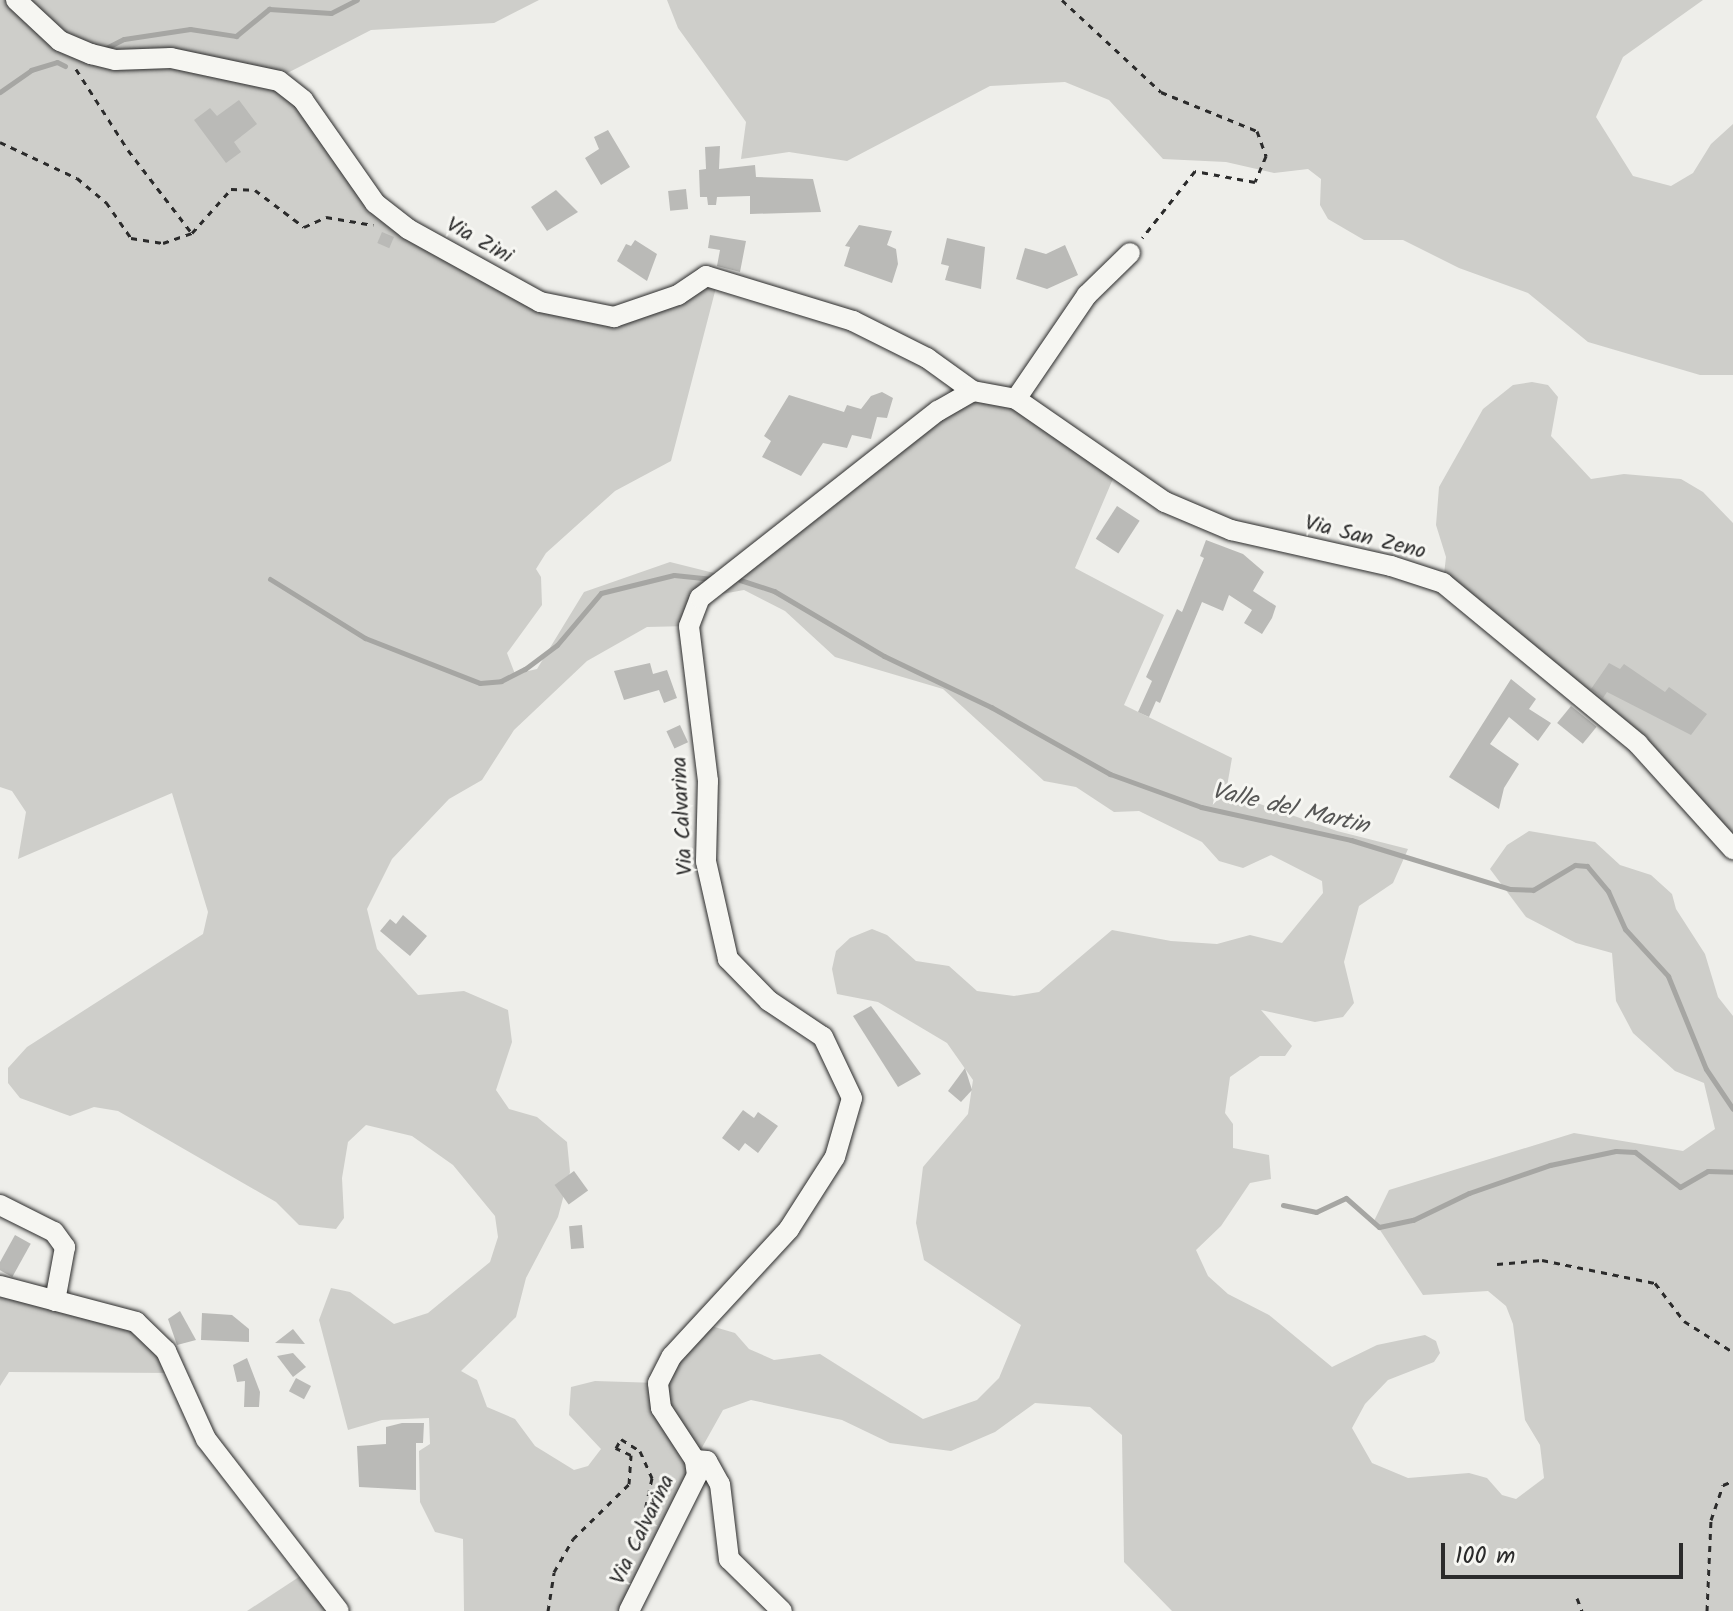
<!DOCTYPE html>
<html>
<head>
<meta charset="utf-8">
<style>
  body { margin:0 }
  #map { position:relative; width:1733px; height:1611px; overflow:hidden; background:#eeeeea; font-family:Kalam,sans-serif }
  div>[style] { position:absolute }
  .green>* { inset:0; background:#cececa }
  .stream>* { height:5px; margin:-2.5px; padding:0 2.5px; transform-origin:2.5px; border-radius:2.5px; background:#a6a6a3 }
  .building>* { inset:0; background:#babab7; transform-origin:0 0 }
  .path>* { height:3px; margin-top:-1.5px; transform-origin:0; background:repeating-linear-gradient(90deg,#2b2b2b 0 6px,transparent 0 12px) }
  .roads { filter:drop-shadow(0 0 2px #2b2b2b) drop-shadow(0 0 2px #2b2b2b) }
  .minor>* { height:20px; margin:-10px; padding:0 10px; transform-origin:10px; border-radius:10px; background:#f6f6f2 }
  span { translate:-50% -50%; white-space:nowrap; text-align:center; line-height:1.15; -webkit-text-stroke:6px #f6f6f2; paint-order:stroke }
  .street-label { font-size:22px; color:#2b2b2b }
  .water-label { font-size:24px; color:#565655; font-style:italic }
  .scale { position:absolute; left:1441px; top:1543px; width:242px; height:36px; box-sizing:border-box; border:4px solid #2b2b2b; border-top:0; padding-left:10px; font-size:24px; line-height:28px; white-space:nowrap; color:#2b2b2b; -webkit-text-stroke:6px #f6f6f2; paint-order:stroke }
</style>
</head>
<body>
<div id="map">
  <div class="green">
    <i style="clip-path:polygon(evenodd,0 0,539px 0,494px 23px,371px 30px,270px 82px,304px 103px,375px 200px,570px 310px,633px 311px,679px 283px,718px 280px,671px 461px,615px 491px,546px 553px,536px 569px,541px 577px,542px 605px,507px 653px,515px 674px,537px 669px,584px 592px,670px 562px,726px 576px,973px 391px,1016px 399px,1118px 467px,1075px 568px,1164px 615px,1124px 705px,1232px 758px,1226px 792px,1337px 831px,1408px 849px,1393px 883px,1359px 906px,1344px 962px,1354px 1003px,1343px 1017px,1315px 1022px,1261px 1010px,1292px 1046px,1285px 1056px,1260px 1056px,1230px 1077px,1225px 1113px,1233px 1124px,1233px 1148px,1269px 1155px,1271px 1179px,1250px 1183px,1221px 1226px,1196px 1250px,1208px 1276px,1228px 1294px,1269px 1315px,1332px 1367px,1377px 1345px,1425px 1335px,1436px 1341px,1440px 1353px,1434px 1362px,1388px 1380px,1365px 1404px,1352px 1428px,1372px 1463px,1408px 1478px,1469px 1473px,1487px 1478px,1502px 1495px,1516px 1499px,1544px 1478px,1540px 1445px,1525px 1420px,1513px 1324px,1506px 1306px,1488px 1291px,1423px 1295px,1374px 1221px,1389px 1190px,1574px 1133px,1683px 1151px,1715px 1129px,1704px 1083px,1675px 1071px,1633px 1033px,1616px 1001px,1612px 953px,1576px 943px,1526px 917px,1490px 869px,1507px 845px,1529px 831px,1595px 842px,1620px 865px,1651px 875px,1672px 894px,1676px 909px,1705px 954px,1718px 997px,1733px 1016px,1733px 1611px,1172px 1611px,1124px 1562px,1122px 1435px,1090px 1407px,1035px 1403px,995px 1432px,951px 1451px,890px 1443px,842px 1420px,751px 1400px,723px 1410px,695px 1460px,629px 1611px,464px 1611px,463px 1539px,435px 1532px,420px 1502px,419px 1451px,430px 1444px,429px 1418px,382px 1420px,348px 1430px,319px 1320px,331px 1288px,350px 1292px,394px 1324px,428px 1313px,490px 1262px,498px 1237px,495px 1216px,453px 1165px,412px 1136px,366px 1125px,348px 1142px,342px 1178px,344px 1218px,336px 1229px,299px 1225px,276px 1202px,118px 1111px,94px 1107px,70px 1116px,20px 1098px,8px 1083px,8px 1068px,27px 1047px,203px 934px,208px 912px,172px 793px,18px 859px,26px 812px,12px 791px,0 787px,0 0,744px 590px,785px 611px,835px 657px,943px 689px,1044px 781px,1076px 787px,1114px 812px,1139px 811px,1202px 842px,1219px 861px,1243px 868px,1271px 855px,1322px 881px,1323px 893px,1282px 943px,1250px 935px,1217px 944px,1171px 941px,1112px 930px,1039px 992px,1014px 996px,977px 991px,949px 966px,916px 961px,887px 935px,872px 929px,850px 938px,836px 951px,832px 969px,837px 994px,878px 1002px,947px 1043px,973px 1080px,968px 1114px,923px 1167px,916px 1223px,924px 1260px,1021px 1325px,999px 1378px,977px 1400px,923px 1419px,820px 1354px,774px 1360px,749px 1349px,735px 1333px,701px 1323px,658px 1383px,595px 1381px,571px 1387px,569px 1415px,601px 1449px,588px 1466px,574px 1470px,535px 1446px,515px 1419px,487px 1407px,477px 1380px,461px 1371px,516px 1317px,526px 1278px,558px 1217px,570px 1172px,567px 1142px,537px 1117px,509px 1109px,496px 1090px,512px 1042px,508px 1010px,464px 991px,418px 995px,377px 949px,367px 909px,392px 859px,449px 799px,482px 780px,514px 730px,587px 661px,647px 627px,689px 626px,700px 598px,744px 590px)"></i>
    <i style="clip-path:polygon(667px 0,1703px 0,1623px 57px,1596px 117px,1633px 176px,1671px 186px,1693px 173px,1711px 144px,1733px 124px,1733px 375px,1700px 375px,1588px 342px,1528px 293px,1459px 268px,1403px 240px,1364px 240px,1328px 219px,1320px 205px,1321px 179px,1308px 169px,1274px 173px,1226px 162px,1163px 159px,1109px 100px,1065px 82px,990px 86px,847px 161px,789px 152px,741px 159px,746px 122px,678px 28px)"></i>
    <i style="clip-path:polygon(1532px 382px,1548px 385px,1558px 397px,1551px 436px,1591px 479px,1624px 474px,1681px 479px,1703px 492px,1733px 523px,1733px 849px,1669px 774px,1443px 583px,1446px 557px,1436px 525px,1439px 487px,1483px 409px,1513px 385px)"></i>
    <i style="clip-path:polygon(0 1286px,136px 1324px,175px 1373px,9px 1372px,0 1386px)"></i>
    <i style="clip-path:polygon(305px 1573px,338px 1611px,247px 1611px)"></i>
  </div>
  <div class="stream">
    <i style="left:104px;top:49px;width:22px;rotate:-27deg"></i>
    <i style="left:124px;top:39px;width:67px;rotate:-8.6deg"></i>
    <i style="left:190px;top:29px;width:47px;rotate:8.7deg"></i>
    <i style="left:236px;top:36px;width:43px;rotate:-39.3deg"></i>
    <i style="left:269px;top:9px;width:62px;rotate:3.7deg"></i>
    <i style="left:331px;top:13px;width:29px;rotate:-27deg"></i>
    <i style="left:0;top:92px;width:38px;rotate:-35deg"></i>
    <i style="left:31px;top:70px;width:27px;rotate:-17deg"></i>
    <i style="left:57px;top:62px;width:9px;rotate:27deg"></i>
    <i style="left:270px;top:579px;width:112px;rotate:31.8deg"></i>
    <i style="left:365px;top:638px;width:123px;rotate:21.4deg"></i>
    <i style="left:480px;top:683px;width:21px;rotate:-5deg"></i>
    <i style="left:501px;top:681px;width:27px;rotate:-27deg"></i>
    <i style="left:525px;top:669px;width:40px;rotate:-37deg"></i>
    <i style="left:557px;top:645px;width:68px;rotate:-49.8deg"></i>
    <i style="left:601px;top:593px;width:75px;rotate:-13.9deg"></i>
    <i style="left:674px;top:575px;width:36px;rotate:6deg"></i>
    <i style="left:740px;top:580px;width:36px;rotate:18deg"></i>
    <i style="left:774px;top:591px;width:128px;rotate:30.6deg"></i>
    <i style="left:884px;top:656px;width:119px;rotate:25.5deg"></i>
    <i style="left:991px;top:707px;width:137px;rotate:29.4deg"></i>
    <i style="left:1110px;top:774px;width:97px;rotate:19.9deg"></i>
    <i style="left:1201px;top:807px;width:154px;rotate:12.4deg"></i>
    <i style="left:1351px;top:840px;width:166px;rotate:17.1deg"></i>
    <i style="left:1510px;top:889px;width:23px;rotate:2deg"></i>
    <i style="left:1533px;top:890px;width:49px;rotate:-30.8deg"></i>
    <i style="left:1575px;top:865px;width:12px;rotate:5deg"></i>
    <i style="left:1587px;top:866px;width:33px;rotate:50deg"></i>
    <i style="left:1608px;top:891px;width:42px;rotate:65.9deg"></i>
    <i style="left:1625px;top:929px;width:64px;rotate:47.5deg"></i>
    <i style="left:1668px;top:976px;width:100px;rotate:67.8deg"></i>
    <i style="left:1706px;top:1069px;width:48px;rotate:56deg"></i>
    <i style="left:1283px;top:1205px;width:34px;rotate:12deg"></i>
    <i style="left:1316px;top:1212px;width:33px;rotate:-25deg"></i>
    <i style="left:1346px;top:1198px;width:44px;rotate:41.3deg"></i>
    <i style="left:1379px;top:1227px;width:35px;rotate:-12deg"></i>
    <i style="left:1413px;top:1220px;width:62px;rotate:-25.7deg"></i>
    <i style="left:1469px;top:1193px;width:86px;rotate:-19.1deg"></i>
    <i style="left:1550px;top:1165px;width:67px;rotate:-12deg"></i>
    <i style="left:1616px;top:1151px;width:19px;rotate:3deg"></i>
    <i style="left:1635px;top:1152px;width:57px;rotate:37.9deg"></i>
    <i style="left:1680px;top:1187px;width:32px;rotate:-30deg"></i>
    <i style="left:1708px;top:1171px;width:25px;rotate:2deg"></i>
  </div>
  <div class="building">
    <i style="clip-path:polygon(239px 100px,257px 124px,234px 142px,241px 152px,226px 163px,194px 120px,210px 108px,217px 116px)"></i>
    <i style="clip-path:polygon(608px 130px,630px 167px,601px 185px,585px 158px,599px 149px,594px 137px)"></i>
    <i style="clip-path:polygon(720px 146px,719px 169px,755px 165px,756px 177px,813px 179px,821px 212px,750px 214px,750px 196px,717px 197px,716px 205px,708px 205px,707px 197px,700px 197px,699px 170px,706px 169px,705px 147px)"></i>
    <i style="left:686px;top:189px;width:20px;height:18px;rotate:84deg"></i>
    <i style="clip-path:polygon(556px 190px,578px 212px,547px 231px,531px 207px)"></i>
    <i style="clip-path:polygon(859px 225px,892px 231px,887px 245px,896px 249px,898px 264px,892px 283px,844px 266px,850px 247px,845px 246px)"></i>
    <i style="left:382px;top:232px;width:13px;height:12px;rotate:23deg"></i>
    <i style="clip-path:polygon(710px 235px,746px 241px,740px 272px,717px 266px,720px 250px,708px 248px)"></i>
    <i style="clip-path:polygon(947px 238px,985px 247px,981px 289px,945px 280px,949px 266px,941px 264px)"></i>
    <i style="clip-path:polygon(635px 240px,657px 254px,647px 281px,617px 261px,626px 244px,631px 246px)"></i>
    <i style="clip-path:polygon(1065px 245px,1078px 275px,1047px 289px,1016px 279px,1025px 248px,1046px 254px)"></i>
    <i style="clip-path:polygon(882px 392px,893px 398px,887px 418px,877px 417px,871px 439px,852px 435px,847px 448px,823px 443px,801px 476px,762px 457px,771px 441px,764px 436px,789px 395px,844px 412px,847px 405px,861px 409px,871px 396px)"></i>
    <i style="left:1117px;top:506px;width:27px;height:39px;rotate:33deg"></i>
    <i style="clip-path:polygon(1206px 540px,1243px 554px,1264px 572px,1253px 591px,1276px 606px,1272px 618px,1262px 634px,1244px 623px,1252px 610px,1229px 595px,1223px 611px,1202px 602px,1160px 703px,1156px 701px,1149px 717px,1138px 712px,1152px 681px,1146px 677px,1177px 609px,1182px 612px,1204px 558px,1200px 556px)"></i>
    <i style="clip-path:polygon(650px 663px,653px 674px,667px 670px,677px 698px,664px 703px,659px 690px,624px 700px,614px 671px)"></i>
    <i style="clip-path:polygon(1609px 663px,1620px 669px,1624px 664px,1665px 692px,1669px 687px,1707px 714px,1691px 735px,1607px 692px,1603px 698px,1591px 689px)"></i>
    <i style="clip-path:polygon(1511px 679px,1536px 699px,1529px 709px,1551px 723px,1538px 741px,1509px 717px,1490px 744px,1519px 764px,1504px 788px,1499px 809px,1449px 777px)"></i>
    <i style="left:1571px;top:706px;width:33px;height:22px;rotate:39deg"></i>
    <i style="left:680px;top:725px;width:19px;height:15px;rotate:65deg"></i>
    <i style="clip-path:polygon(403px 915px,427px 936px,410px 956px,380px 931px,390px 919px,396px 924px)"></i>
    <i style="clip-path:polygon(871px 1006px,921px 1074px,898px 1087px,853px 1016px)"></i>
    <i style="clip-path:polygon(965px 1068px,972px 1090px,961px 1102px,948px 1091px)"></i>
    <i style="clip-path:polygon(743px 1110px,754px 1118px,758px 1112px,778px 1126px,758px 1153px,745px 1143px,739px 1151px,722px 1138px)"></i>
    <i style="left:574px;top:1171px;width:24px;height:24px;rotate:54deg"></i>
    <i style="left:582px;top:1225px;width:23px;height:13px;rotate:85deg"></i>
    <i style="left:15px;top:1235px;width:18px;height:38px;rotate:29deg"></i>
    <i style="clip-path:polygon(180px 1311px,196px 1340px,177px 1345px,168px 1319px)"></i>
    <i style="clip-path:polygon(202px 1313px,232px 1315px,249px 1329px,249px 1342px,201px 1340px)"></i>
    <i style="clip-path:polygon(293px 1329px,305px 1344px,275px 1343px)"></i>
    <i style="clip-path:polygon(293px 1353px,306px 1367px,293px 1377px,277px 1356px)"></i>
    <i style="clip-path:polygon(247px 1358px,260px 1392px,259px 1407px,244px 1407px,245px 1381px,237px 1382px,233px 1365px)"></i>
    <i style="left:296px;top:1378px;width:17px;height:15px;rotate:28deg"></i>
    <i style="clip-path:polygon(402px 1423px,424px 1423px,423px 1443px,416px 1443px,416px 1490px,359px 1487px,357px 1446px,386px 1444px,386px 1427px)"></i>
  </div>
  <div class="path">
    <i style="left:1062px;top:0;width:135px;rotate:42.9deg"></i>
    <i style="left:1161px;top:92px;width:104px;rotate:22.1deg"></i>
    <i style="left:1257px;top:131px;width:27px;rotate:70deg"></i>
    <i style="left:1266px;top:156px;width:28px;rotate:113deg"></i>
    <i style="left:1255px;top:182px;width:61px;rotate:-169.6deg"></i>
    <i style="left:1195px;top:171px;width:85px;rotate:128.3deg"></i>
    <i style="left:76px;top:69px;width:96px;rotate:57.3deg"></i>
    <i style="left:128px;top:150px;width:103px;rotate:52.5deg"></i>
    <i style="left:0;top:142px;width:85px;rotate:25.1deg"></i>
    <i style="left:77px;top:178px;width:38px;rotate:40deg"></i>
    <i style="left:106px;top:202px;width:44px;rotate:55.2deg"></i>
    <i style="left:131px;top:238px;width:32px;rotate:9deg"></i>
    <i style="left:163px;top:243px;width:31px;rotate:-19deg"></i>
    <i style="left:192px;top:233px;width:59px;rotate:-48.4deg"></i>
    <i style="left:231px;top:189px;width:24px;rotate:2deg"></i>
    <i style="left:255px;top:190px;width:61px;rotate:37.1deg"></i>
    <i style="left:304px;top:227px;width:24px;rotate:-24deg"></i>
    <i style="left:326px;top:217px;width:48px;rotate:9.7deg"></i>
    <i style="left:1497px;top:1264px;width:45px;rotate:-5.1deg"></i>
    <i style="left:1542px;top:1260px;width:115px;rotate:11.5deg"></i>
    <i style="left:1655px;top:1283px;width:48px;rotate:52.7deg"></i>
    <i style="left:1684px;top:1321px;width:58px;rotate:32.3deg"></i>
    <i style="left:1577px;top:1598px;width:14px;rotate:69deg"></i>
    <i style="left:548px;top:1611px;width:39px;rotate:-81deg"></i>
    <i style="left:554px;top:1572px;width:38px;rotate:-60deg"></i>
    <i style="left:573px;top:1539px;width:78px;rotate:-44.5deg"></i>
    <i style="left:629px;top:1484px;width:29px;rotate:-86deg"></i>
    <i style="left:631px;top:1455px;width:17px;rotate:-155deg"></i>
    <i style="left:616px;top:1448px;width:10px;rotate:-61deg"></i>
    <i style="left:621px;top:1439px;width:22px;rotate:32deg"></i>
    <i style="left:640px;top:1451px;width:30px;rotate:66deg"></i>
    <i style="left:652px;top:1478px;width:61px;rotate:102.2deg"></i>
    <i style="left:639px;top:1538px;width:7px;rotate:56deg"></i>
    <i style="left:1707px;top:1611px;width:91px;rotate:-87.5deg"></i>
    <i style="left:1711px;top:1520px;width:37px;rotate:-71deg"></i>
    <i style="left:1723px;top:1485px;width:11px;rotate:-22deg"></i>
  </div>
  <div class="roads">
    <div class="minor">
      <i style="left:16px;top:0;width:60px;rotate:43deg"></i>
      <i style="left:60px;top:41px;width:34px;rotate:23deg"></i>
      <i style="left:91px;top:54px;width:25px;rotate:14deg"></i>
      <i style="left:115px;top:60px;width:56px;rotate:-2deg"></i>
      <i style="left:171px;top:58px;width:110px;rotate:12deg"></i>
      <i style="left:279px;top:81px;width:31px;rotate:38deg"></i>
      <i style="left:303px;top:100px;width:126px;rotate:55deg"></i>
      <i style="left:375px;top:203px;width:42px;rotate:38.2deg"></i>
      <i style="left:408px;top:229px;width:151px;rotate:28.9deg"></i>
      <i style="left:540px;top:302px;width:76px;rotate:11.5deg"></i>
      <i style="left:614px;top:317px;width:68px;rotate:-19deg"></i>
      <i style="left:678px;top:295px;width:34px;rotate:-34deg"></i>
      <i style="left:706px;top:276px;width:154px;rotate:17deg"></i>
      <i style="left:853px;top:321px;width:83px;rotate:26.6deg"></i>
      <i style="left:927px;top:358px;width:57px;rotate:35.7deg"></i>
      <i style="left:1016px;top:399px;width:126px;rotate:-55.7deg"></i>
      <i style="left:1087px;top:295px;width:60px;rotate:-44.3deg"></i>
      <i style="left:0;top:1205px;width:60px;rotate:26.6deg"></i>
      <i style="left:54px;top:1232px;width:19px;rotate:54deg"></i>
      <i style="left:65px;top:1247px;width:55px;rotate:100.5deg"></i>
      <i style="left:0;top:1286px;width:141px;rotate:14.8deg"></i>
      <i style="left:136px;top:1322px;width:42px;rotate:44deg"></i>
      <i style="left:166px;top:1351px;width:97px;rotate:65.6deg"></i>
      <i style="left:206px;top:1439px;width:217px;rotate:52.3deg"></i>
      <i style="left:695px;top:1460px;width:12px;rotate:5deg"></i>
      <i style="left:707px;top:1461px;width:26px;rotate:61deg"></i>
      <i style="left:720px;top:1484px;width:76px;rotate:83.2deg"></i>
      <i style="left:729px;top:1559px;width:74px;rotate:44.5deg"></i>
      <i style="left:629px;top:1611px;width:152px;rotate:-63.4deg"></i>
      <i style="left:697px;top:1475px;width:15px;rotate:-98deg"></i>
      <i style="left:695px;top:1460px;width:62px;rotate:-123.2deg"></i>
      <i style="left:661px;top:1408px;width:25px;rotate:-97deg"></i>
      <i style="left:658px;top:1383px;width:30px;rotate:-63deg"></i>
      <i style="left:672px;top:1356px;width:173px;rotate:-47.3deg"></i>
      <i style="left:789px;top:1229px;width:85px;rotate:-57.4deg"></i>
      <i style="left:835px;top:1157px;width:61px;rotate:-73.9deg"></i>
      <i style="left:852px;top:1098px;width:68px;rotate:-115.4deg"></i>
      <i style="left:823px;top:1037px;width:65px;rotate:-146.3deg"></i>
      <i style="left:769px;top:1001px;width:59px;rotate:-134.3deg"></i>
      <i style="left:728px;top:959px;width:100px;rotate:-102.7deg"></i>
      <i style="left:706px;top:861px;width:80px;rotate:-88.6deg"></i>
      <i style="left:708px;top:781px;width:156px;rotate:-97deg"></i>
      <i style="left:689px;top:626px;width:30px;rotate:-69deg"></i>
      <i style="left:700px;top:598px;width:303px;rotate:-38.2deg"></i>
      <i style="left:938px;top:411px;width:40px;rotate:-29.7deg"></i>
      <i style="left:973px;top:391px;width:44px;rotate:10.5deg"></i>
      <i style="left:1016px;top:399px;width:181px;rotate:34.7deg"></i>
      <i style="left:1165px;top:502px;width:72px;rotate:23deg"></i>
      <i style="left:1231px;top:530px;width:164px;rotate:12.7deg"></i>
      <i style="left:1391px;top:566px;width:55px;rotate:18.1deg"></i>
      <i style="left:1443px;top:583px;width:253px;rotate:39.5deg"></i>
      <i style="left:1638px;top:744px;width:142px;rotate:47.9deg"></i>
    </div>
  </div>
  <div class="street-label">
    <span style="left:479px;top:241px;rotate:29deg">Via Zini</span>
    <span style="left:1365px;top:538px;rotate:14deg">Via San Zeno</span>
    <span style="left:683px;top:816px;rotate:-93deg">Via Calvarina</span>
    <span style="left:643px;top:1530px;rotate:-64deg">Via Calvarina</span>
  </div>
  <div class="water-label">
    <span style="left:1290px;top:809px;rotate:13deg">Valle del Martin</span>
  </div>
  <div class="scale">100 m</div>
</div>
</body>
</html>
